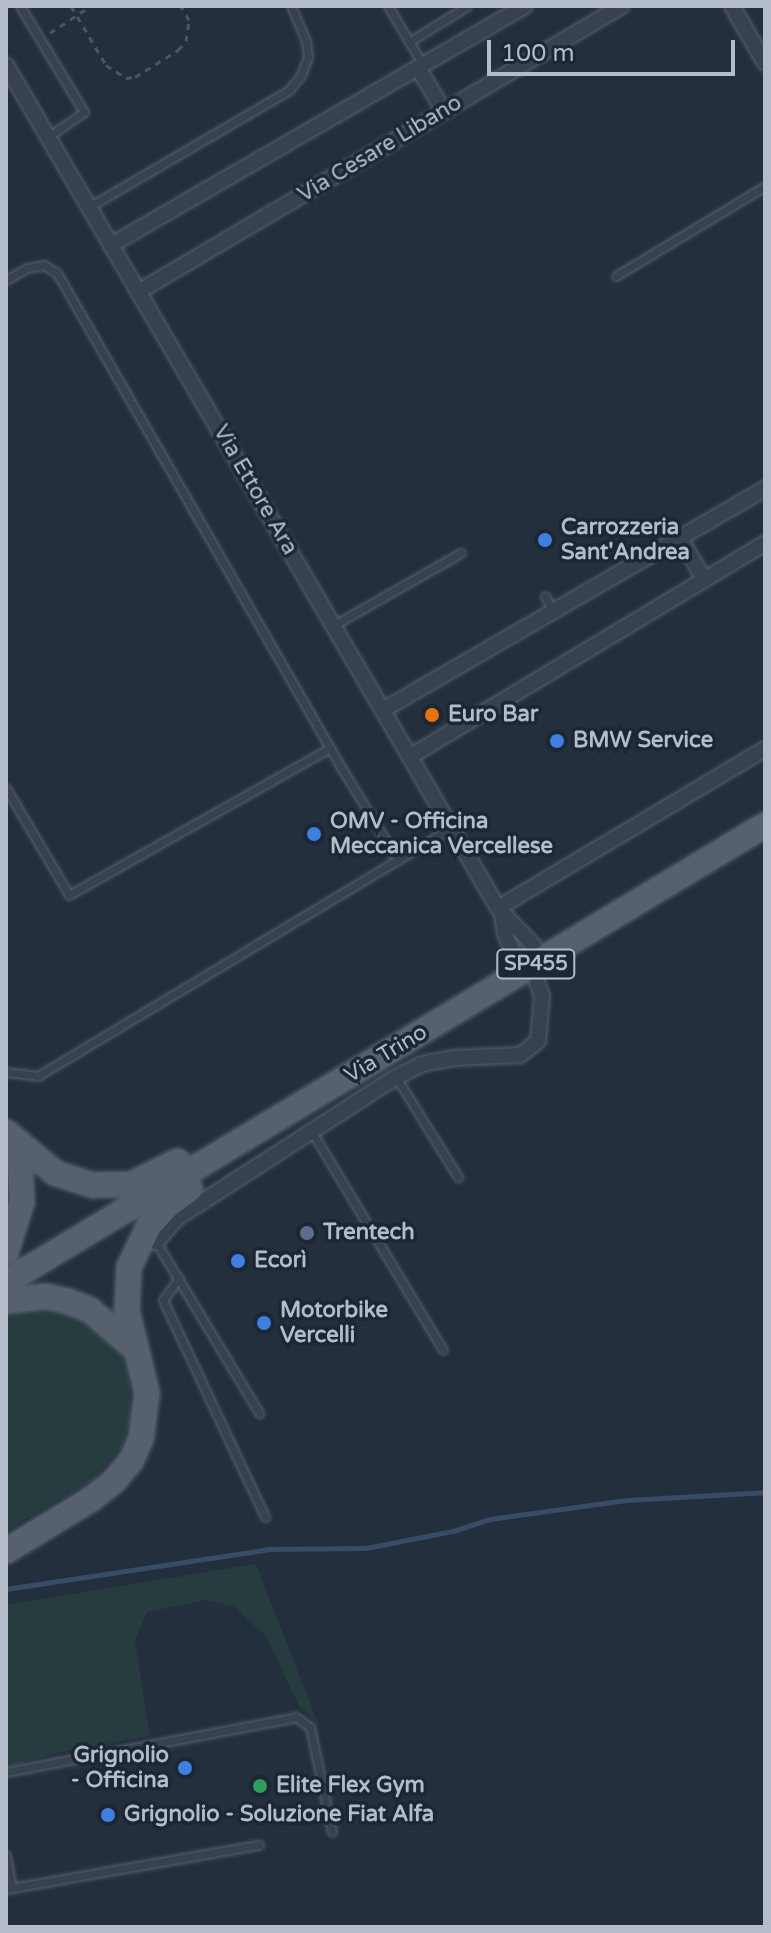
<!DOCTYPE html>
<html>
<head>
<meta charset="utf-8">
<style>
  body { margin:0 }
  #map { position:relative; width:771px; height:1933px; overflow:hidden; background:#242f3e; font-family:"Varela Round",sans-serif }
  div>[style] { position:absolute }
  .green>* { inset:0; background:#263c3f }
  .stream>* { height:5px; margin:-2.5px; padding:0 2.5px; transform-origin:2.5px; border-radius:2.5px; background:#394c67 }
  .path>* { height:3px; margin-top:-1.5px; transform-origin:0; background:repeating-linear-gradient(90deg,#44595c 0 6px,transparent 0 12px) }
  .roads { filter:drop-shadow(0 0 2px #565f6c) drop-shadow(0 0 2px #565f6c) }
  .service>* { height:7px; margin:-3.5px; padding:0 3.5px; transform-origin:3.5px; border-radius:3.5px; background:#38414e }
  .minor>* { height:14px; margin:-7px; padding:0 7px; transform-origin:7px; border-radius:7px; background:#38414e }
  .primary>* { height:24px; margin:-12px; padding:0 12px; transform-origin:12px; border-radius:12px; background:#56606e }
  .dots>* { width:22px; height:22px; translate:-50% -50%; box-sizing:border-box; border:4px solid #1d2633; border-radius:50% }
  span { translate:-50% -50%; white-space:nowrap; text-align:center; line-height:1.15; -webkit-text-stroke:7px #1d2633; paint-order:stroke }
  .shield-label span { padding:2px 6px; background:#1d2633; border:2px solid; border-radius:6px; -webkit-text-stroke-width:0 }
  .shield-label { font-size:20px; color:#b4bcc9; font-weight:700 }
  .street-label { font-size:22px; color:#b4bcc9 }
  .poi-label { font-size:22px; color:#b4bcc9; font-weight:700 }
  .left { translate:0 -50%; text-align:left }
  .right { translate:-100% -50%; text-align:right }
  .frame { position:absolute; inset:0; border:8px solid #b4bcc9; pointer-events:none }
  .scale { position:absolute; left:487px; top:40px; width:248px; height:36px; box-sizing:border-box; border:4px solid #b4bcc9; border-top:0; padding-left:10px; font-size:24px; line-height:28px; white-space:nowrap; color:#b4bcc9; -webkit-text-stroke:6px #1d2633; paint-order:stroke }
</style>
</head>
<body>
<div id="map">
  <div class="green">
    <i style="clip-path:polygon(52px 1307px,79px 1317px,106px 1337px,122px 1357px,130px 1382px,131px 1420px,121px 1448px,92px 1481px,6px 1531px,6px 1314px,18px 1309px)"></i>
    <i style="clip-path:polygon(256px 1564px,319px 1726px,299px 1706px,266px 1636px,233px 1606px,205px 1600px,147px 1612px,135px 1641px,150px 1736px,57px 1753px,6px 1768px,6px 1605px)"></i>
  </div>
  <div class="stream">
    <i style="left:6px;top:1589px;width:267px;rotate:-8.6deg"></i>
    <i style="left:270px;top:1549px;width:96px;rotate:-0.6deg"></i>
    <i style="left:366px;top:1548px;width:89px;rotate:-11.1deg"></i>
    <i style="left:453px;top:1531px;width:39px;rotate:-18deg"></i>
    <i style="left:490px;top:1519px;width:138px;rotate:-7.9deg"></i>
    <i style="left:627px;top:1500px;width:138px;rotate:-3.3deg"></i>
  </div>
  <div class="path">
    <i style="left:71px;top:6px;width:69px;rotate:59.3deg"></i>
    <i style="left:106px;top:65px;width:24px;rotate:33deg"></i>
    <i style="left:126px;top:78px;width:9px;rotate:-6deg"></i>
    <i style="left:135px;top:77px;width:51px;rotate:-32.1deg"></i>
    <i style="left:178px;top:50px;width:12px;rotate:-48deg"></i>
    <i style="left:186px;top:41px;width:21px;rotate:-82deg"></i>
    <i style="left:189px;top:20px;width:16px;rotate:-120deg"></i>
    <i style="left:50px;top:33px;width:47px;rotate:-33.7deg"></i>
  </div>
  <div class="roads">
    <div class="service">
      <i style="left:20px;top:6px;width:124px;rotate:58.9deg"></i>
      <i style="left:84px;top:112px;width:44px;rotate:145.2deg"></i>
      <i style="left:388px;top:6px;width:69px;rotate:59.3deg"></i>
      <i style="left:409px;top:42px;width:68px;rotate:-31.8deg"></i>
      <i style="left:89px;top:207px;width:232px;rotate:-30.3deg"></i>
      <i style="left:289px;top:90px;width:19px;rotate:-51deg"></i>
      <i style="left:301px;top:75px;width:19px;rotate:-69deg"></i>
      <i style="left:308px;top:57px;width:16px;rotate:-97deg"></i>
      <i style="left:306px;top:41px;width:38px;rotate:-113deg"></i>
      <i style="left:616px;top:276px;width:174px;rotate:-31.1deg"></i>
      <i style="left:6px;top:280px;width:24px;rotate:-30deg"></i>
      <i style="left:27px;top:268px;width:17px;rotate:-10deg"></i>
      <i style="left:44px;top:265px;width:15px;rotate:32deg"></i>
      <i style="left:57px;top:273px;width:572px;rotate:60.12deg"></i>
      <i style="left:342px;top:769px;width:107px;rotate:58.4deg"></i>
      <i style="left:545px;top:596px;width:17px;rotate:62deg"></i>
      <i style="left:334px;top:625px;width:146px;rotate:-29.6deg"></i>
      <i style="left:6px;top:788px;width:124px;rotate:59.5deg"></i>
      <i style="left:69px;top:895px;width:300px;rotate:-29.4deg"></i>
      <i style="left:6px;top:1072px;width:32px;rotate:7deg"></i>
      <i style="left:38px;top:1076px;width:481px;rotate:-31deg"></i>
      <i style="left:396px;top:1077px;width:118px;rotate:58.2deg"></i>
      <i style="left:312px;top:1132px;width:254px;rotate:59deg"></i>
      <i style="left:156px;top:1242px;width:200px;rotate:58.9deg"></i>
      <i style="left:179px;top:1278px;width:27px;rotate:126deg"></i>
      <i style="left:163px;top:1300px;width:240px;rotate:64.8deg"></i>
      <i style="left:6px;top:1772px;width:295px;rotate:-10.7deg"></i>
      <i style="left:296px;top:1717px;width:17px;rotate:36deg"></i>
      <i style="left:310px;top:1727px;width:107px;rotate:78.2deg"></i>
      <i style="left:6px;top:1855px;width:34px;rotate:80deg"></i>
      <i style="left:6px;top:1889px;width:257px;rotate:-9.9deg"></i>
    </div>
    <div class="minor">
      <i style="left:732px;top:6px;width:66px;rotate:59.9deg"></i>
      <i style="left:6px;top:65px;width:976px;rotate:59.73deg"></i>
      <i style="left:498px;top:908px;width:52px;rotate:46.5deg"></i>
      <i style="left:534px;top:946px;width:20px;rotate:96deg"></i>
      <i style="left:532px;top:966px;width:32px;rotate:72deg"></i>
      <i style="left:542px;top:996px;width:45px;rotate:95.1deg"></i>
      <i style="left:538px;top:1041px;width:23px;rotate:142deg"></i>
      <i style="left:520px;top:1055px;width:65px;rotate:177.4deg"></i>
      <i style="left:455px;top:1058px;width:34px;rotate:170deg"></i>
      <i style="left:422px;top:1064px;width:29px;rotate:153deg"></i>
      <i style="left:396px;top:1077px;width:260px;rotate:147.2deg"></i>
      <i style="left:177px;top:1218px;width:32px;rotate:131deg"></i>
      <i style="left:418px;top:68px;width:50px;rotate:58.8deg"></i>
      <i style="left:111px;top:245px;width:478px;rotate:-30deg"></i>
      <i style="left:138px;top:292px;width:562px;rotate:-30.58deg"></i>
      <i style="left:680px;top:538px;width:48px;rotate:59.7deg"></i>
      <i style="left:383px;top:710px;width:441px;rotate:-30.1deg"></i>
      <i style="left:411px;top:756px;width:413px;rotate:-31deg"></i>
      <i style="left:498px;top:908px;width:311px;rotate:-30.8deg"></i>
      <i style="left:502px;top:915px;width:19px;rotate:81deg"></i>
      <i style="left:505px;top:934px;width:27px;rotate:66deg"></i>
      <i style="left:516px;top:959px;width:17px;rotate:24deg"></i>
    </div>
    <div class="primary">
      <i style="left:6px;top:1132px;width:64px;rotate:39.9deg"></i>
      <i style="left:55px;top:1173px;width:40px;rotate:18deg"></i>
      <i style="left:93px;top:1185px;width:39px;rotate:-1deg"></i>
      <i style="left:132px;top:1184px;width:51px;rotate:-26.6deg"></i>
      <i style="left:6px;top:1252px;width:52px;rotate:-72.3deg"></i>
      <i style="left:22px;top:1202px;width:33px;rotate:-93deg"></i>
      <i style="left:20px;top:1169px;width:32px;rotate:-106deg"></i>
      <i style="left:6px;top:1282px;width:886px;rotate:-31.05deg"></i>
      <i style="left:6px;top:1301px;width:39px;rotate:-7deg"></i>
      <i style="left:45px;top:1296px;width:23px;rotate:13deg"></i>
      <i style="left:67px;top:1301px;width:25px;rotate:21deg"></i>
      <i style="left:90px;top:1310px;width:58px;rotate:40.8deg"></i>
      <i style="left:6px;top:1551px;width:98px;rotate:-31.3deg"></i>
      <i style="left:90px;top:1500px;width:31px;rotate:-38deg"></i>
      <i style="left:114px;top:1481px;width:26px;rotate:-50deg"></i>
      <i style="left:131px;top:1461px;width:24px;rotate:-66deg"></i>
      <i style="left:141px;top:1439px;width:46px;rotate:-82.6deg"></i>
      <i style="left:147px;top:1393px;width:84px;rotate:-103.7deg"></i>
      <i style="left:127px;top:1311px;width:44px;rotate:-87.4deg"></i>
      <i style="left:129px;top:1267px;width:46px;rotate:-64deg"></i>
      <i style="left:149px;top:1226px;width:25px;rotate:-48deg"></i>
      <i style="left:166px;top:1207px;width:30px;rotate:-37deg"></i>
    </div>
  </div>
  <div class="dots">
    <i style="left:545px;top:540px;background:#3f7fe0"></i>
    <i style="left:432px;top:715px;background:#e8710a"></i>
    <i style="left:557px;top:741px;background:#3f7fe0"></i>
    <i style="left:314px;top:834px;background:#3f7fe0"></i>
    <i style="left:307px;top:1233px;background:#5c6f8a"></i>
    <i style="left:238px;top:1261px;background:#3f7fe0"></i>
    <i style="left:264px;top:1323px;background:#3f7fe0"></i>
    <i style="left:185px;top:1768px;background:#3f7fe0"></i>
    <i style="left:260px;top:1786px;background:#2e9e5b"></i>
    <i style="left:108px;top:1815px;background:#3f7fe0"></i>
  </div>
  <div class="shield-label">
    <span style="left:536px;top:964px">SP455</span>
  </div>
  <div class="street-label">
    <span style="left:380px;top:149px;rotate:-31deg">Via Cesare Libano</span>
    <span style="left:255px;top:490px;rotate:60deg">Via Ettore Ara</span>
    <span style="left:386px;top:1054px;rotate:-31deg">Via Trino</span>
  </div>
  <div class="poi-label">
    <span class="left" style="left:561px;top:540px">Carrozzeria<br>Sant'Andrea</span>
    <span class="left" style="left:448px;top:715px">Euro Bar</span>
    <span class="left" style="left:573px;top:741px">BMW Service</span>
    <span class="left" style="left:330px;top:834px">OMV - Officina<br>Meccanica Vercellese</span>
    <span class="left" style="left:323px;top:1233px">Trentech</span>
    <span class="left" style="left:254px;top:1261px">Ecorì</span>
    <span class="left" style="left:280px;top:1323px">Motorbike<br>Vercelli</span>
    <span class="right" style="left:169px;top:1768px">Grignolio<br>- Officina</span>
    <span class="left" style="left:276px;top:1786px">Elite Flex Gym</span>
    <span class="left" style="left:124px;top:1815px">Grignolio - Soluzione Fiat Alfa</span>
  </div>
  <div class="frame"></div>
  <div class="scale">100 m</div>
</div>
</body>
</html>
